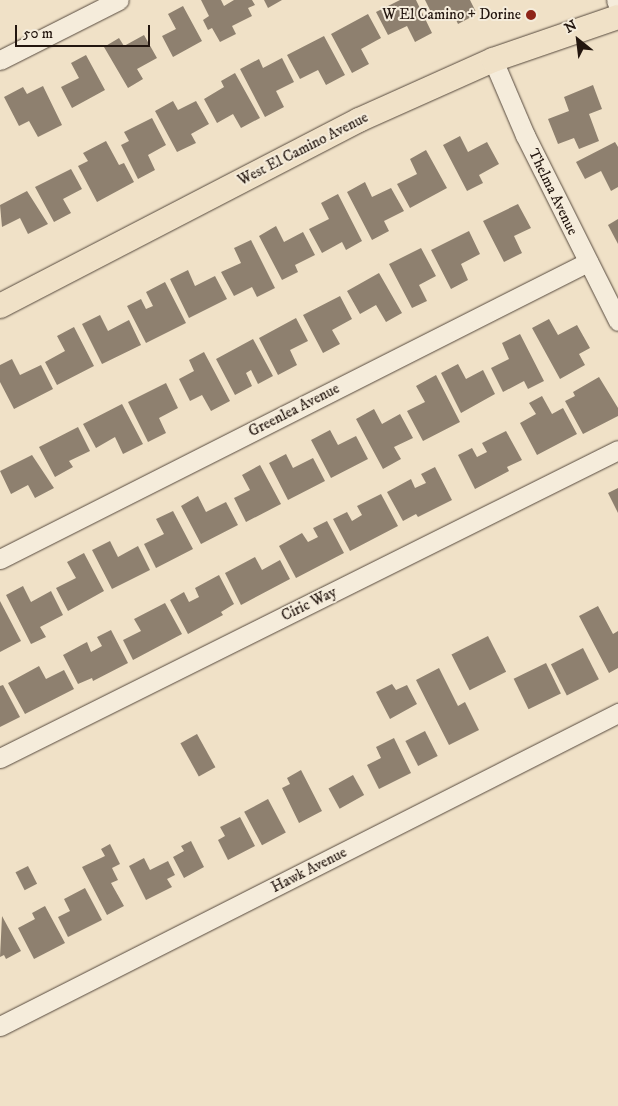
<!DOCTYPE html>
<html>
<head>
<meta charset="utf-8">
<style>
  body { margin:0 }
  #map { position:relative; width:618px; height:1106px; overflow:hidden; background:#f0e1c7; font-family:"IM FELL DW Pica",serif }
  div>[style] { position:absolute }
  .building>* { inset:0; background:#8e806f; transform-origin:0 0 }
  .roads { filter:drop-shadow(0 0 1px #56493d) drop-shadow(0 0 1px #56493d) }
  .minor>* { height:19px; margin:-9.5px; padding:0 9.5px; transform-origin:9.5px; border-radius:9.5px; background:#f5ecdb }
  .major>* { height:24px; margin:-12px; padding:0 12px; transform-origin:12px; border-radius:12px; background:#f0e1c7 }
  .dots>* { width:14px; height:14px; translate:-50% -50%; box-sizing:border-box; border:2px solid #f5ecdb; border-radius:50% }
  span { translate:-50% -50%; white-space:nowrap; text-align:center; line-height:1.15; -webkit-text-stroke:4px #f5ecdb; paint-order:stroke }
  .poi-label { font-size:15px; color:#23160f }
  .right { translate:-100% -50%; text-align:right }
  .street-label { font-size:15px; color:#23160f }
  .north { position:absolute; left:553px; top:15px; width:50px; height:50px; -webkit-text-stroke:4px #f5ecdb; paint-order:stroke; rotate:331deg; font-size:14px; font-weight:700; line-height:20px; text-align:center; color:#23160f }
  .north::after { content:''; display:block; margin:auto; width:18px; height:22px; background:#23160f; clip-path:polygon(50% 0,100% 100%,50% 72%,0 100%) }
  .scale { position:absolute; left:15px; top:25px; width:135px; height:22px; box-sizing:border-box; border:2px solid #23160f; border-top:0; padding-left:6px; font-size:15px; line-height:18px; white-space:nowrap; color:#23160f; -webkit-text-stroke:4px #f5ecdb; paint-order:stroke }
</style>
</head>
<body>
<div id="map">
  <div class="building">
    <i style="clip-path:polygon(201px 0,221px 0,224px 6px,234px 0,252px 0,255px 5px,248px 8px,252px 16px,232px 26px,236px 34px,220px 42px,212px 28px,208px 30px,203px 20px,209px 16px)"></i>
    <i style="clip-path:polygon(264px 0,282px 0,268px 8px)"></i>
    <i style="clip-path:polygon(400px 0,416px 0,432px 33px,415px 42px,407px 26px,388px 35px,376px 12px)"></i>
    <i style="clip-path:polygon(425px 0,470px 0,477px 14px,458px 24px,450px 7px,433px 16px)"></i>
    <i style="clip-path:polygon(183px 6px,202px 41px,173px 57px,162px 36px,176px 29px,168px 14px)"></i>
    <i style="clip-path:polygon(368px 14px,381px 38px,361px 49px,369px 64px,352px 73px,331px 34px)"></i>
    <i style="clip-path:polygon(144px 35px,157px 58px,137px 69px,143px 79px,128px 88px,104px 47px,119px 38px,124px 46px)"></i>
    <i style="clip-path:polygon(324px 36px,345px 75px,326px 85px,318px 70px,300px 79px,287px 55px)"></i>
    <i style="clip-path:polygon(86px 55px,105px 90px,72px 108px,61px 87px,79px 78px,71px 63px)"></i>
    <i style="clip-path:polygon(282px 58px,294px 82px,276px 91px,284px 107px,265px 117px,240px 69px,259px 59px,263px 68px)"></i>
    <i style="clip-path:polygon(235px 73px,260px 118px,241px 128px,233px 114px,217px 123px,204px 99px,224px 87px,221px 81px)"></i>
    <i style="clip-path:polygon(593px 85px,602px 109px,589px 114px,599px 141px,579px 149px,574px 138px,558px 144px,548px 119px,569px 111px,564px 97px)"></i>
    <i style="clip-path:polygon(43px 86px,62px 125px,38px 137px,29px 121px,19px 126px,4px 97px,23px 87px,27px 94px)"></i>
    <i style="clip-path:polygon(173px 101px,178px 110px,196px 101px,209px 124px,191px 134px,196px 143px,177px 152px,155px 111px)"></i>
    <i style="clip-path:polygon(152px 118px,166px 145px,148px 155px,155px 170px,138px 179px,121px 145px,129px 141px,124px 132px)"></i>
    <i style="clip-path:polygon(460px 136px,468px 152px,487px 142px,499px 164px,479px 175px,483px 183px,467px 191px,443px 145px)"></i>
    <i style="clip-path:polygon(106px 141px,119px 165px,124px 163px,134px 182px,97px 202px,78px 166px,88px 161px,83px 153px)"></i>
    <i style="clip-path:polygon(615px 142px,618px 147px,618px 187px,611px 191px,601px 171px,585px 179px,576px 162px)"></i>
    <i style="clip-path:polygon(426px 150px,447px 188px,410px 208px,397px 184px,417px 174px,410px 159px)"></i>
    <i style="clip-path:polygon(71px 169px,82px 189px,63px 199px,71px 213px,54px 222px,35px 187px)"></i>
    <i style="clip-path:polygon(365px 182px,372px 197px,391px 188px,404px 211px,384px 221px,389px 231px,372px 240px,347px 192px)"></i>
    <i style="clip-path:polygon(27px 191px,48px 224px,28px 234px,20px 218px,2px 227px,0 205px)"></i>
    <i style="clip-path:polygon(338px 194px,362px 241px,346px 250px,342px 242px,322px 253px,309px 229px,329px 219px,321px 203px)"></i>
    <i style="clip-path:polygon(518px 204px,531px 228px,514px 236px,522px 253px,504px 262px,483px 221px)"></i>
    <i style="clip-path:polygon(618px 219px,618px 244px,608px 225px)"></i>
    <i style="clip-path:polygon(276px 226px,284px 242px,303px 232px,315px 255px,295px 265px,298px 272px,282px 280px,259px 236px)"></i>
    <i style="clip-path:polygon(469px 231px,480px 254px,461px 264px,468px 280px,451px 289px,431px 250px)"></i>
    <i style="clip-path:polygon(251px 240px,275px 288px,257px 297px,252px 287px,234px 296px,221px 272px,241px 263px,234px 248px)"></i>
    <i style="clip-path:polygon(421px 248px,436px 276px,419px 285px,427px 301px,412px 308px,389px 264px)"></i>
    <i style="clip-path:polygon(188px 270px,195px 286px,215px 276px,227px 299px,189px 318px,170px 279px)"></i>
    <i style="clip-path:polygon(379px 273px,402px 313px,386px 322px,376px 305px,360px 314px,347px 291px)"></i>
    <i style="clip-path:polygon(165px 282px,186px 323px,146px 343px,127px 306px,141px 299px,146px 309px,153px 306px,146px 292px)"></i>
    <i style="clip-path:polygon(340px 296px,352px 319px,332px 330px,340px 344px,323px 353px,303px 315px)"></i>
    <i style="clip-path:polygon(100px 315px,108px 331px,129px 320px,141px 345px,102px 364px,82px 324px)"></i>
    <i style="clip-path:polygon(296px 318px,308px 341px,290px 350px,297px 365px,278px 375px,259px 338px)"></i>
    <i style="clip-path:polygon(549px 319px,558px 335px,577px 325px,590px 348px,579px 354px,585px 365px,560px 379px,532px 328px)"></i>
    <i style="clip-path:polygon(74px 327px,94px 366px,57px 385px,45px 362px,65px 351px,57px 336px)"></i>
    <i style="clip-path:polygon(520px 334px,544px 381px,528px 389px,524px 381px,503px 392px,491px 368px,509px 359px,502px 343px)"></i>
    <i style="clip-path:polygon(253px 339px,273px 376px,258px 384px,251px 370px,246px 373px,252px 386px,235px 395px,216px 359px)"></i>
    <i style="clip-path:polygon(204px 352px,230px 401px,211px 411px,202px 395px,190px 401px,179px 379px,194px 371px,189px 360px)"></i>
    <i style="clip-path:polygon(12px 359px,20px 375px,41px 365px,53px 389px,14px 409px,0 382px,0 365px)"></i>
    <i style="clip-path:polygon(458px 364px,466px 379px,483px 370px,495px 394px,461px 413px,441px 373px)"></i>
    <i style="clip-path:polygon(436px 375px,460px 422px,423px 441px,407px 411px,425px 402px,416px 386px)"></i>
    <i style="clip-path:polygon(599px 377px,618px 408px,618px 416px,583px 434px,565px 401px,575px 396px,573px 392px)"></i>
    <i style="clip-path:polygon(166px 383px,178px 408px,159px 418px,166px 433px,148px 442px,128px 402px)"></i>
    <i style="clip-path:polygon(542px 396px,552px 414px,563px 408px,577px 434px,537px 455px,520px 423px,536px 414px,529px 403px)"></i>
    <i style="clip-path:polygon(122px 404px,143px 444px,123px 454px,115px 437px,96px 448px,83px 424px)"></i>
    <i style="clip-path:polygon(374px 409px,382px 424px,400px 414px,413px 438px,394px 447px,401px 459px,383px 469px,356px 419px)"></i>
    <i style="clip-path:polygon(78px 427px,90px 451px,69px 461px,73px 467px,55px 477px,39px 447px)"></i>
    <i style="clip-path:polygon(330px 430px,338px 445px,356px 436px,368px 459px,331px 478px,311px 440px)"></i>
    <i style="clip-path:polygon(506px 431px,522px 460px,507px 467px,509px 471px,475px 489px,458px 455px,472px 448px,477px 457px,487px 452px,482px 443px)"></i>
    <i style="clip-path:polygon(286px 454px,293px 468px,313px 458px,325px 481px,288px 500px,269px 463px)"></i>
    <i style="clip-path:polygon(32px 455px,54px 488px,35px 498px,28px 485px,11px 494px,0 471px)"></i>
    <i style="clip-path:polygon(260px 465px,281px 504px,246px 522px,234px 498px,250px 490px,242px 475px)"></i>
    <i style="clip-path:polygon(435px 467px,452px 500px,418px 517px,416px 514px,403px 521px,387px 492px,411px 479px,415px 488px,426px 483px,421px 474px)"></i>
    <i style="clip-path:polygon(618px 488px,618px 513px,608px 493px)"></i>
    <i style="clip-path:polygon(381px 494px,398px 526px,350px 551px,333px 519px,347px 512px,352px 521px,362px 515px,357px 506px)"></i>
    <i style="clip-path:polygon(198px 496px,206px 512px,226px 502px,238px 525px,201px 544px,181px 506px)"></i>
    <i style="clip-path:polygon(173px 511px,193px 549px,156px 568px,144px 544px,164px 534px,156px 519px)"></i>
    <i style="clip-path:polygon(327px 521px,344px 553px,296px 578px,279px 546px,302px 533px,308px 542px,318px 537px,313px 528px)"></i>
    <i style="clip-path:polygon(110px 541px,118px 557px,138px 546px,150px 570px,112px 589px,92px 550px)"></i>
    <i style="clip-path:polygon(84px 553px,104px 591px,68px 611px,56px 588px,76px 578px,67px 562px)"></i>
    <i style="clip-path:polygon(255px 557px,262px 570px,280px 560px,290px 579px,241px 605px,225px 573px)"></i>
    <i style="clip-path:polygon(219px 575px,234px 604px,221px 612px,223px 615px,188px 634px,170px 600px,184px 592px,189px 602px,199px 597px,195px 588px)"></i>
    <i style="clip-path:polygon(23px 586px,31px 602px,51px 591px,63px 615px,40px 627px,46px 637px,31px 644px,6px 595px)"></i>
    <i style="clip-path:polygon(0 601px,21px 641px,0 652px)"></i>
    <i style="clip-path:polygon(165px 603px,182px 634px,133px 660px,123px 640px,141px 631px,134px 619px)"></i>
    <i style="clip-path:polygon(598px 606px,613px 634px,618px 631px,618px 668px,609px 673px,579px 616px)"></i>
    <i style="clip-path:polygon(111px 630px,128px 663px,93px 681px,92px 678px,78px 684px,63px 655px,87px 642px,91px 652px,102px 646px,97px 637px)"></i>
    <i style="left:488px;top:636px;width:40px;height:41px;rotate:63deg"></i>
    <i style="left:583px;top:648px;width:35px;height:36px;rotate:63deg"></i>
    <i style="left:546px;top:663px;width:34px;height:36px;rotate:64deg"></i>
    <i style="clip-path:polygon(39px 666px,46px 679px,64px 670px,74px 689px,25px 714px,8px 683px)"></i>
    <i style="clip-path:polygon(439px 668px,458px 706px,465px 702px,479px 730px,449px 745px,416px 680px)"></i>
    <i style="clip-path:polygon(392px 684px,396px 690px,407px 685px,417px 704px,390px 719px,376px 692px)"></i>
    <i style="clip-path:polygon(3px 685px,20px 717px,0 727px,0 686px)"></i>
    <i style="left:425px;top:731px;width:28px;height:22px;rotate:63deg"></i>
    <i style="left:197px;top:734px;width:38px;height:19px;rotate:61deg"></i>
    <i style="clip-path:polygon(394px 738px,411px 773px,379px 789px,367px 765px,381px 758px,376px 747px)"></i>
    <i style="clip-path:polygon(301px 770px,322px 811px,299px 823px,282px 788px,290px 784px,287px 778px)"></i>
    <i style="left:353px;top:775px;width:23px;height:28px;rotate:61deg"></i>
    <i style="left:268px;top:799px;width:38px;height:27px;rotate:62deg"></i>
    <i style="clip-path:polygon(240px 817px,255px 846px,228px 860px,218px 840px,225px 836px,220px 827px)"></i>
    <i style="clip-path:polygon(191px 841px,204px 867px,184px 878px,173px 857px,184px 851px,181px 846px)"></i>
    <i style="clip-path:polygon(110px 844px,120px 864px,112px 868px,118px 880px,111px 883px,124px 906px,107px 915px,82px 867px,105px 856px,101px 849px)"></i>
    <i style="clip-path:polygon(144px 858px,150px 870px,168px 861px,175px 875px,167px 879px,172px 887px,146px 900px,129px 866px)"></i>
    <i style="left:28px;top:866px;width:20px;height:14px;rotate:63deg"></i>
    <i style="clip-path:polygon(85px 888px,102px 920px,68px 937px,58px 917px,70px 911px,64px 899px)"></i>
    <i style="clip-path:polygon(45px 906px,65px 943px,34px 959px,18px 928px,35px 919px,32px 913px)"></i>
    <i style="clip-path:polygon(2px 916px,21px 951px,6px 959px,4px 955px,0 957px)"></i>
  </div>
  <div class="roads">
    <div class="minor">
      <i style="left:616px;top:0;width:5px;rotate:68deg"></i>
      <i style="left:0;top:60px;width:133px;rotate:-26.8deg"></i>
      <i style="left:493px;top:60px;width:82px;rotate:66.9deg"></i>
      <i style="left:525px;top:135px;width:208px;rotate:63.4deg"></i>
      <i style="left:0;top:559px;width:659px;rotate:-26.8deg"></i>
      <i style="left:0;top:758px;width:690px;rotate:-26.49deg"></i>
      <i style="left:0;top:1026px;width:693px;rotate:-26.86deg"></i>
    </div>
    <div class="major">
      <i style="left:0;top:306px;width:404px;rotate:-27.4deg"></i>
      <i style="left:359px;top:120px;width:147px;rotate:-24.1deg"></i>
      <i style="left:493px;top:60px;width:132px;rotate:-19deg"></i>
    </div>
  </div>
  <div class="dots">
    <i style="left:531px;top:15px;background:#8f2418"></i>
  </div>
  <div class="poi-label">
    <span class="right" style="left:521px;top:15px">W El Camino + Dorine</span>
  </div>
  <div class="street-label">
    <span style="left:303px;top:149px;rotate:-27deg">West El Camino Avenue</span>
    <span style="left:553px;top:192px;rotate:64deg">Thelma Avenue</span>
    <span style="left:294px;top:410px;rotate:-27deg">Greenlea Avenue</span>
    <span style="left:309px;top:604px;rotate:-26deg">Ciric Way</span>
    <span style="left:309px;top:870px;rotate:-27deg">Hawk Avenue</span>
  </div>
  <div class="north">N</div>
  <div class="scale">50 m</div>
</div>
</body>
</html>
